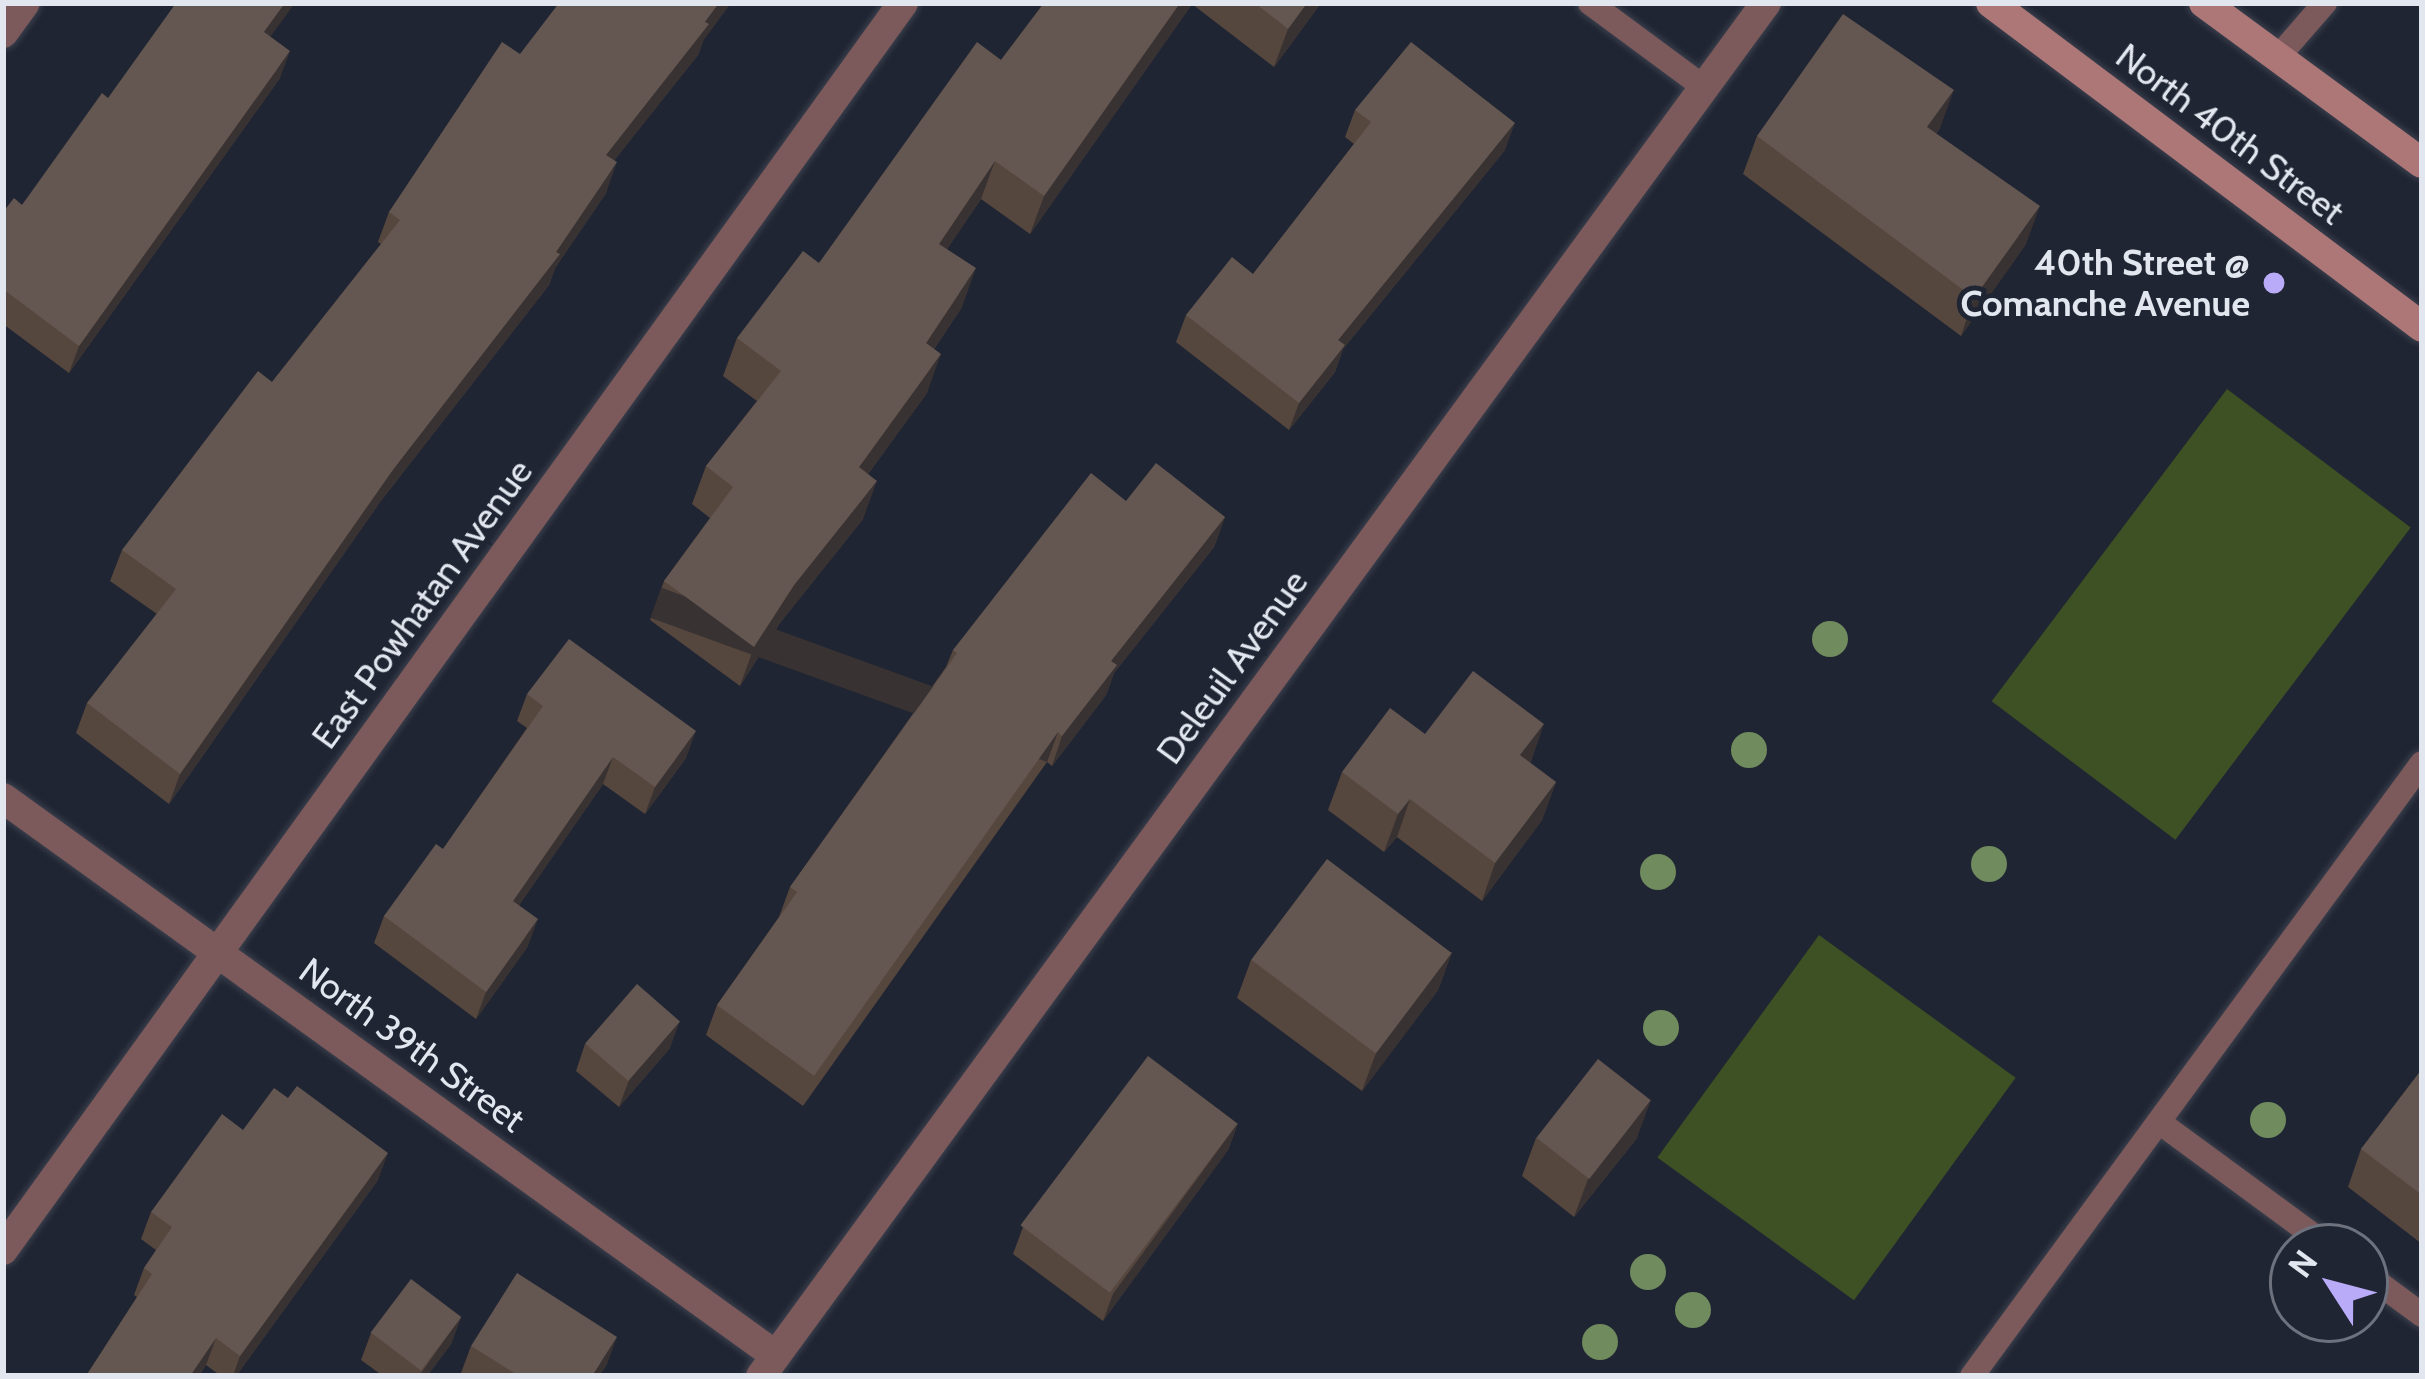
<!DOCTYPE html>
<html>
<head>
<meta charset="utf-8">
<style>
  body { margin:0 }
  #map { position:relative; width:2425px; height:1379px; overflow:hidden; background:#202533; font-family:Cabin,sans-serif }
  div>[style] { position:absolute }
  .green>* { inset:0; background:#3d5124; transform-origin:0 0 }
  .roads { filter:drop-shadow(0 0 3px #3b404d) drop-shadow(0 0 3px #3b404d) }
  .service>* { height:24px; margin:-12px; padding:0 12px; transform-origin:12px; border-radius:12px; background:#7c5a5b }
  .minor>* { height:30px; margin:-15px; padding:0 15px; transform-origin:15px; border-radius:15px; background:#7c5a5b }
  .secondary>* { height:30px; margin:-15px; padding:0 15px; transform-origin:15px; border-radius:15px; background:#ad7778 }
  .trees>* { width:36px; height:36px; margin:-18px; border-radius:50%; background:#708b5d }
  .wall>* { inset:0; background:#55463e }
  .shaded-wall>* { inset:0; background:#393232; transform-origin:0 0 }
  .building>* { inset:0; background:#645751; transform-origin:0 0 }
  .dots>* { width:33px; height:33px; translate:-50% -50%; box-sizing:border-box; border:6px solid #202533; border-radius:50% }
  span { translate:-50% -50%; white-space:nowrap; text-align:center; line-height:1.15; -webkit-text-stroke:10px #202533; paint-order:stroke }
  .street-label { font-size:36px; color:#e2e6ef }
  .poi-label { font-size:36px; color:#e2e6ef; font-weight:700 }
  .right { translate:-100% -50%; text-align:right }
  .frame { position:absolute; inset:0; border:6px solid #e2e6ef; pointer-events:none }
  .north { position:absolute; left:2269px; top:1223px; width:120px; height:120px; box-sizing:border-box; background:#202533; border:3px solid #6e727e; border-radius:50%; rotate:306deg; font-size:33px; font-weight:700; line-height:48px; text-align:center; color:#e2e6ef }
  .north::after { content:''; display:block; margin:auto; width:42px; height:54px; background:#b9abf7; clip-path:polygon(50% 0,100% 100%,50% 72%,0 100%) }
</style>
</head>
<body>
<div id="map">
  <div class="green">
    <i style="left:2227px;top:389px;width:230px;height:391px;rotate:37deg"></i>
    <i style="left:1819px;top:935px;width:243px;height:275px;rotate:36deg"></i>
  </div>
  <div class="roads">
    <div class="service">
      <i style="left:1590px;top:3px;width:143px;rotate:36.5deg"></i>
      <i style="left:2278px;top:57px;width:72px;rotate:-49deg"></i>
      <i style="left:2159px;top:1122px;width:211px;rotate:36.3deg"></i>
      <i style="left:2365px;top:1273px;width:71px;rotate:36.4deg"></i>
      <i style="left:1972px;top:1376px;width:760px;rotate:-53.72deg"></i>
    </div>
    <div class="minor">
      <i style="left:3px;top:33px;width:37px;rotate:-54deg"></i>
      <i style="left:3px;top:798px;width:953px;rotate:35.82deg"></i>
      <i style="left:3px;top:1250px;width:1538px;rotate:-54.18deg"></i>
      <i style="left:761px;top:1376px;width:1702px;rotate:-53.8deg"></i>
    </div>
    <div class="secondary">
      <i style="left:1991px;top:3px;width:539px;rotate:36.93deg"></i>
      <i style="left:2204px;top:3px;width:270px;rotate:36.3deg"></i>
    </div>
  </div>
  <div class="trees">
    <i style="left:1830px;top:639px"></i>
    <i style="left:1749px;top:750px"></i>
    <i style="left:1989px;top:864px"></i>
    <i style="left:1658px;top:872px"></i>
    <i style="left:1661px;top:1028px"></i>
    <i style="left:2268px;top:1120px"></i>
    <i style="left:1648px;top:1272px"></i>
    <i style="left:1693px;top:1310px"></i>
    <i style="left:1600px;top:1342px"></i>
  </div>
  <div class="wall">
    <i style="clip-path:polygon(1044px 3px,1321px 3px,1274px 67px,1192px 4px,1030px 234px,981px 199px,947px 249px,962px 307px,934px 349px,927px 393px,868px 474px,863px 519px,780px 623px,740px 686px,650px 620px,664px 581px,710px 518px,692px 504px,706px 466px,757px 401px,723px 376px,737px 338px,819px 263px,1001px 60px)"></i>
    <i style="clip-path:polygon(270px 37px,280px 78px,69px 373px,3px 324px,3px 212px,22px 205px,108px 98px)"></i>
    <i style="clip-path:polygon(703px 41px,698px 55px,614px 160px,606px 193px,555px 268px,549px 285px,380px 502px,169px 804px,76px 733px,87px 703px,157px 614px,110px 581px,122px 550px,272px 382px,381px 244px,378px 242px,389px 212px,520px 54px)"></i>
    <i style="clip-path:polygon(1355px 110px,1505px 150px,1343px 349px,1335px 372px,1289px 430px,1176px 342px,1186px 315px,1253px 274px,1354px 144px,1345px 137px)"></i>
    <i style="clip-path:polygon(1940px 128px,1936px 134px,2026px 244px,1961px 336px,1743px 174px,1757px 136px)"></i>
    <i style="clip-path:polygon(1126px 501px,1225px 517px,1214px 547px,1114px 673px,1106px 695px,1052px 766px,1047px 762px,803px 1106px,706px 1035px,717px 1005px,779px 917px,790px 887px,946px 667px,953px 650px)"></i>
    <i style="clip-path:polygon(527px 694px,686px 758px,645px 814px,603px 784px,519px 905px,528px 946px,476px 1019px,374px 943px,384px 916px,443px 849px,527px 728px,517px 721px)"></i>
    <i style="clip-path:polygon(1425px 734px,1530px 763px,1556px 782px,1542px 820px,1482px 901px,1397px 837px,1384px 852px,1328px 810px,1342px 772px)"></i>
    <i style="clip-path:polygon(1452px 952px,1438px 990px,1362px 1091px,1237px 998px,1251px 960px)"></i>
    <i style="clip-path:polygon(585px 1044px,670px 1048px,619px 1107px,576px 1071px)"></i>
    <i style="clip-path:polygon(2422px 1069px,2422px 1244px,2348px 1187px,2361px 1149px)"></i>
    <i style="clip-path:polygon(1238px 1123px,1228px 1150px,1103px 1321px,1013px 1254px,1023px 1227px)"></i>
    <i style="clip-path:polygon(243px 1130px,378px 1180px,236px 1376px,221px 1376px,206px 1365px,199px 1376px,86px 1376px,137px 1297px,134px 1295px,144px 1268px,156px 1250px,141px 1239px,151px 1212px)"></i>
    <i style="clip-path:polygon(1536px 1138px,1637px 1138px,1574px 1217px,1522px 1176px)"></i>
    <i style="clip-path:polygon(461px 1317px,451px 1344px,427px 1376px,383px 1376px,361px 1360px,371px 1333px)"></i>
    <i style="clip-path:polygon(471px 1346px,607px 1364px,599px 1376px,466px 1376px,461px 1373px)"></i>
  </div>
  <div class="shaded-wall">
    <i style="clip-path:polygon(285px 3px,295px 3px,254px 59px,264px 32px)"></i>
    <i style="clip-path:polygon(719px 3px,731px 3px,703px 41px,698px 55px,595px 185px,606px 155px)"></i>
    <i style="clip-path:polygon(1180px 3px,1193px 3px,1030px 234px,1044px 196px)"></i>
    <i style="clip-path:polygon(1307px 3px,1321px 3px,1274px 67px,1288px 29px)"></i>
    <i style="clip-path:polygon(290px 51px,280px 78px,69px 373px,79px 346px)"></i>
    <i style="clip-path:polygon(1954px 90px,1940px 128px,1913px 165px,1927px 127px)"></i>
    <i style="clip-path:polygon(1515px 123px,1505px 150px,1343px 349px,1335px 372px,1289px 430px,1299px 403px,1338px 340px)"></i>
    <i style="clip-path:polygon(995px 161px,981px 199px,925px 282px,939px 244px)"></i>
    <i style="clip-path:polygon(617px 162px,606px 193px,555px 268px,549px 285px,380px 502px,169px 804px,180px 774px,392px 471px,556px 252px)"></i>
    <i style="clip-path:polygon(2040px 206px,2026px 244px,1961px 336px,1974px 298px)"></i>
    <i style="clip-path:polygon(976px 268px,962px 307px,912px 381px,926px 343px)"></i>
    <i style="clip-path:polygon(941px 354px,927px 393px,845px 505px,859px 467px)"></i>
    <i style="clip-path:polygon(877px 481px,863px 519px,780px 623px,740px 686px,754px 647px,794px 585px)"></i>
    <i style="clip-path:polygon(1225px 517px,1214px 547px,1114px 673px,1106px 695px,1052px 766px,1062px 736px,1111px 661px)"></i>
    <i style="clip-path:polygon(1544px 724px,1531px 762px,1506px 793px,1520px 755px)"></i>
    <i style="clip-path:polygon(696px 731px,686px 758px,645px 814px,655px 787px)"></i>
    <i style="left:1058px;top:732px;width:32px;height:422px;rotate:110deg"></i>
    <i style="clip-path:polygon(613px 757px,603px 784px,503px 928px,513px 901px)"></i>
    <i style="clip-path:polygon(1556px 782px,1542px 820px,1482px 901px,1495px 863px)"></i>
    <i style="clip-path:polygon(1410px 799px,1397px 837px,1384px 852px,1398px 814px)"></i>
    <i style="clip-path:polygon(538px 919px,528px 946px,476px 1019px,486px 992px)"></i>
    <i style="clip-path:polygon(1452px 952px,1438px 990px,1362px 1091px,1376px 1053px)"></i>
    <i style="clip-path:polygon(680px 1021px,670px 1048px,619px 1107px,629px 1080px)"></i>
    <i style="clip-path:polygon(1651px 1100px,1637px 1138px,1574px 1217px,1588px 1179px)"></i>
    <i style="clip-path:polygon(1238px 1123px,1228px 1150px,1103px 1321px,1113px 1294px)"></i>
    <i style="clip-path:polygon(388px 1153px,378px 1180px,236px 1376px,233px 1376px,240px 1356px)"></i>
    <i style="clip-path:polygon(461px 1317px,451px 1344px,427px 1376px,419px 1376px)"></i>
    <i style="clip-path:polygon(617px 1337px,607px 1364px,599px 1376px,592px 1376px)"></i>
    <i style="clip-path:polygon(216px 1338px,206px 1365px,199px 1376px,190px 1376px)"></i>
  </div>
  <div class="building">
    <i style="clip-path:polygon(176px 3px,285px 3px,264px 32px,290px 51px,79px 346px,3px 289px,3px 212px,14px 198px,22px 205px,102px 93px,108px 98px)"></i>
    <i style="clip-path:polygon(559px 3px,719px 3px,705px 22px,709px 24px,606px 155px,617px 162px,556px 252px,560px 254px,392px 471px,180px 774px,87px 703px,176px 589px,122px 550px,258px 371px,272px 382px,400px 220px,389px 212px,502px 42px,520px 54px)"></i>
    <i style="clip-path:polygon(1044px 3px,1180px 3px,1044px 196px,995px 161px,939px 244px,976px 268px,926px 343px,941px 354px,859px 467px,877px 481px,794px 585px,754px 647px,664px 581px,733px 487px,706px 466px,781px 371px,737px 338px,803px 251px,819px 263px,977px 42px,1001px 60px)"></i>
    <i style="clip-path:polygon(1255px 3px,1307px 3px,1288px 29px)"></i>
    <i style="clip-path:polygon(1843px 14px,1954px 90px,1927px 127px,2040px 206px,1974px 298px,1757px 136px)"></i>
    <i style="clip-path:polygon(1411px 42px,1515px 123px,1338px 340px,1345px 345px,1299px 403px,1186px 315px,1232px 257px,1253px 274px,1371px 122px,1355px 110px)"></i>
    <i style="clip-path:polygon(1156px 463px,1225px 517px,1111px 661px,1117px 665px,1062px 736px,1058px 732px,814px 1076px,717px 1005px,797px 892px,790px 887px,957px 653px,953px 650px,1091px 473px,1126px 501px)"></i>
    <i style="clip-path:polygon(569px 639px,696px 731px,655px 787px,613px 757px,513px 901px,538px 919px,486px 992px,384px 916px,436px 844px,443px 849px,543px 706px,527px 694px)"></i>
    <i style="clip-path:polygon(1473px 671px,1544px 724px,1520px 755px,1556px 782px,1495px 863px,1410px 799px,1398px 814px,1342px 772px,1390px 708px,1425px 734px)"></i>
    <i style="left:1327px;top:859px;width:156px;height:126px;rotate:37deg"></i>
    <i style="left:637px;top:984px;width:57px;height:79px;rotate:41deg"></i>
    <i style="left:1148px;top:1056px;width:112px;height:212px;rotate:37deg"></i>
    <i style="left:1598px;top:1059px;width:67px;height:100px;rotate:38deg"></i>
    <i style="clip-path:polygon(2422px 1069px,2422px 1195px,2361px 1149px)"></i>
    <i style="clip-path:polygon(297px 1086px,388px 1153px,240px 1356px,216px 1338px,190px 1376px,86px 1376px,152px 1274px,144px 1268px,172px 1227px,151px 1212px,222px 1114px,243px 1130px,274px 1088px,288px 1098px)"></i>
    <i style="clip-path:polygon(517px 1273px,617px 1337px,592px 1376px,519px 1376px,471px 1346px)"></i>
    <i style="left:411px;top:1279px;width:63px;height:67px;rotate:37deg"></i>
  </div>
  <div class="dots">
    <i style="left:2274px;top:283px;background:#b9abf7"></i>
  </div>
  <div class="street-label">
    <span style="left:2230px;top:134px;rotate:37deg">North 40th Street</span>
    <span style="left:422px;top:604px;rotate:-54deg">East Powhatan Avenue</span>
    <span style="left:1232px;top:667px;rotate:-54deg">Deleuil Avenue</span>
    <span style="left:412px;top:1045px;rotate:36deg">North 39th Street</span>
  </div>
  <div class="poi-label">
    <span class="right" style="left:2250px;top:283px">40th Street @<br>Comanche Avenue</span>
  </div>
  <div class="frame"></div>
  <div class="north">N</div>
</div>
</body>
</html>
